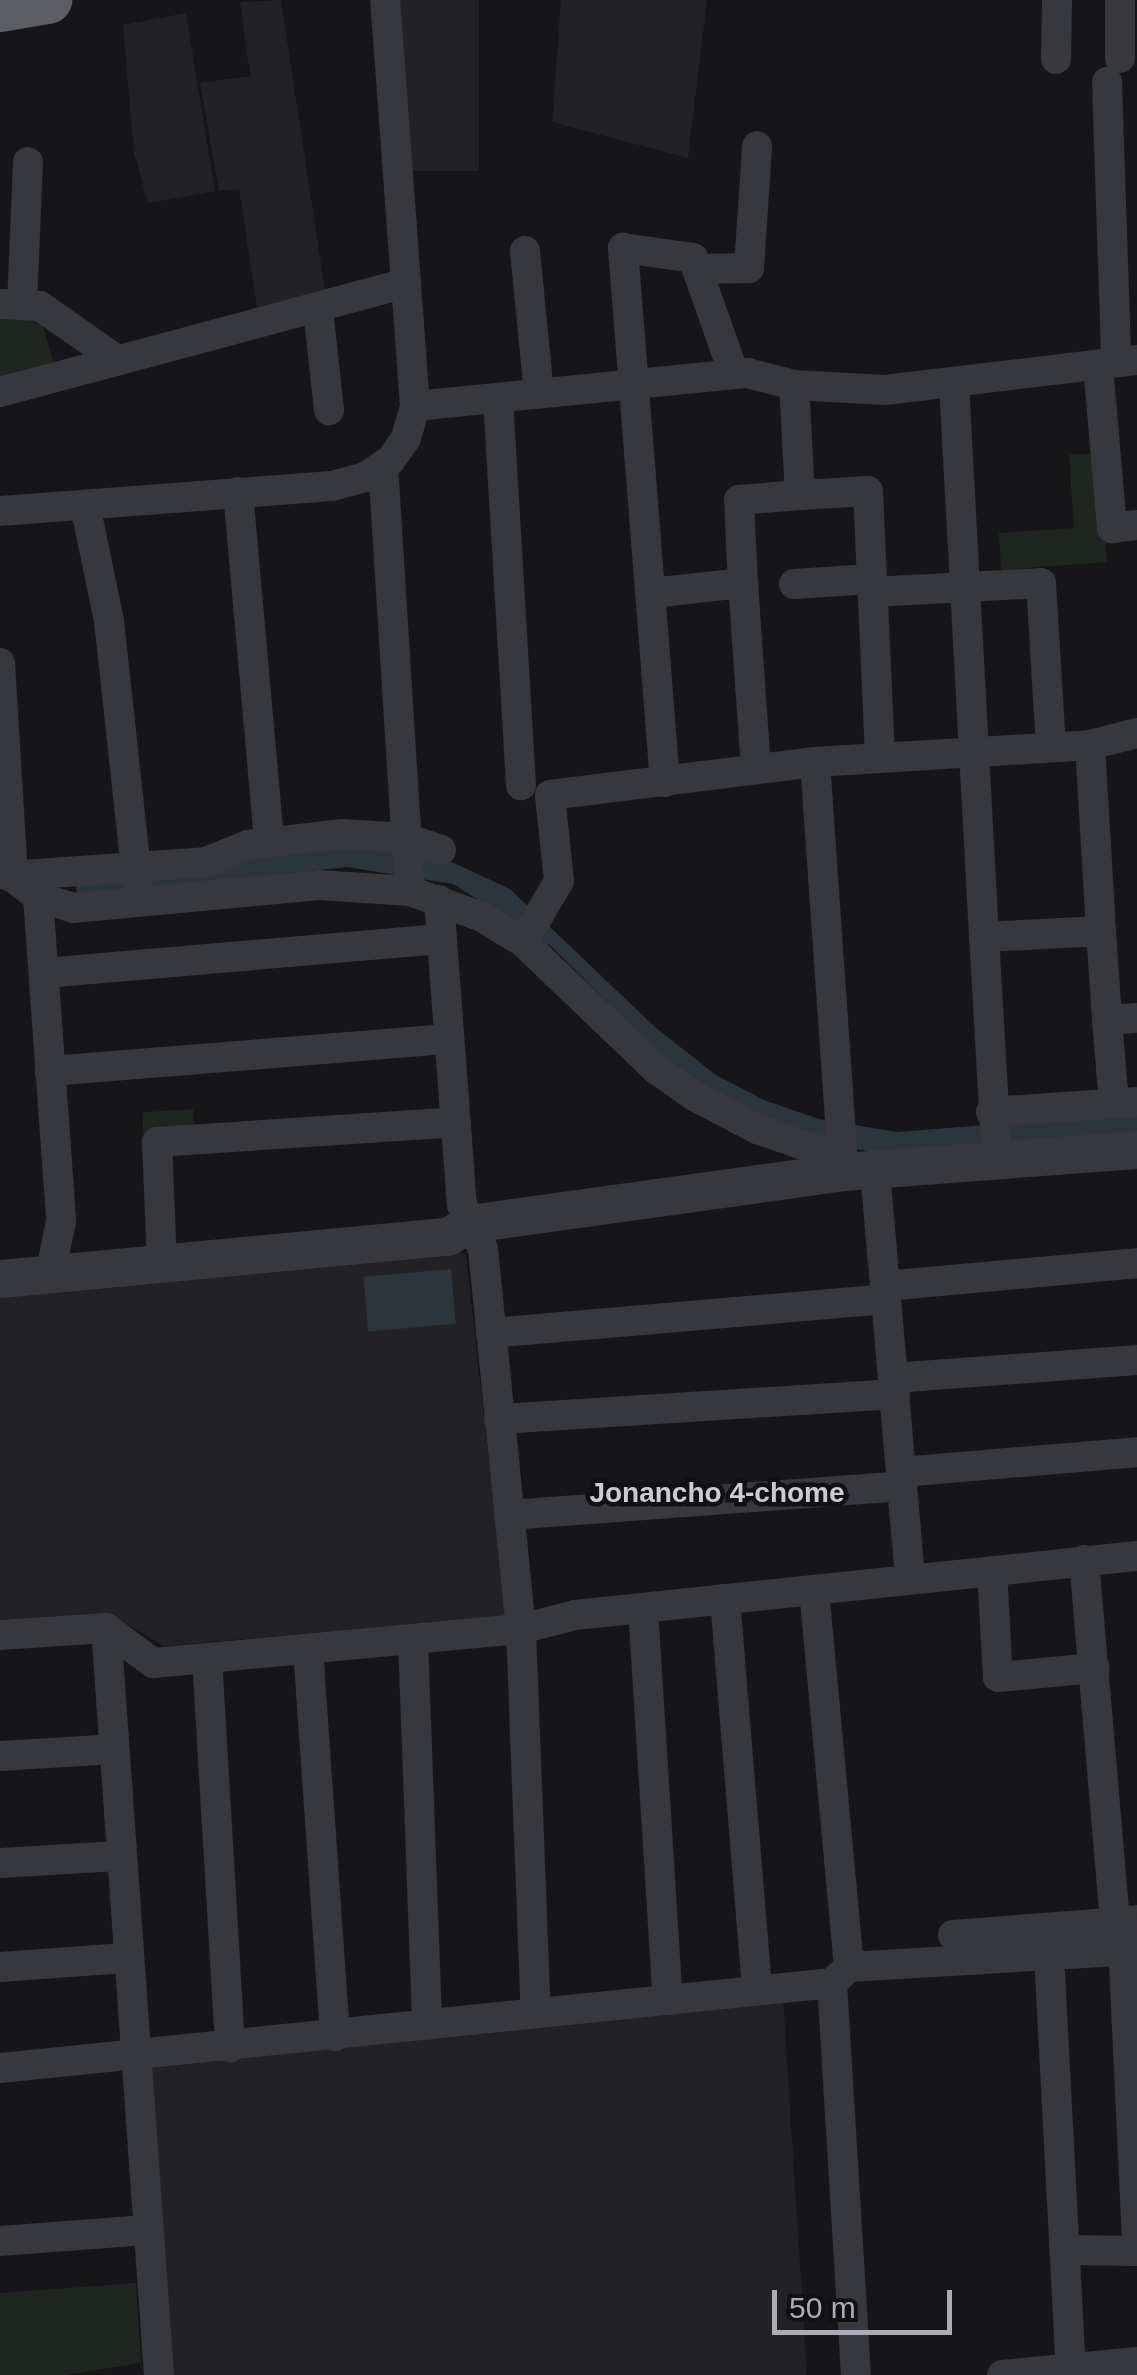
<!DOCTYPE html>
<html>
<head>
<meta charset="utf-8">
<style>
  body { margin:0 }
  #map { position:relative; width:1137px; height:2375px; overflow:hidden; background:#161618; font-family:Arial,sans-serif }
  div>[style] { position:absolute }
  .built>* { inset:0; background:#222225; transform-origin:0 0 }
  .green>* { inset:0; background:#1e261f; transform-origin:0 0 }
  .water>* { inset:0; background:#2c353c; transform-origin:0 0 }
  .minor>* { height:30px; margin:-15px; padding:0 15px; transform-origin:15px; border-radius:15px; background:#37383d }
  .tertiary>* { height:38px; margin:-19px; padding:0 19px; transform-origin:19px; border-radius:19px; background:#37383d }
  .trunk>* { height:48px; margin:-24px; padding:0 24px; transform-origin:24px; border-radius:24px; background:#5b5e65 }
  span { translate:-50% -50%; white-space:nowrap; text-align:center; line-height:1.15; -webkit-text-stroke:9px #111113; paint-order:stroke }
  .neighbourhood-label { font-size:28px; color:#c9ccd4; font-weight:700 }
  .scale { position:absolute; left:772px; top:2290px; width:180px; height:45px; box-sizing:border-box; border:5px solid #a8adb8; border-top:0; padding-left:12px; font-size:30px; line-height:35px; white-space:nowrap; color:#a8adb8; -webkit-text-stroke:8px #111113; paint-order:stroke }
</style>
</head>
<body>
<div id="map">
  <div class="built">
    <i style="clip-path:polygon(281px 0,326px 297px,258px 314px,239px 189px,219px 191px,200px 83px,250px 76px,240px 2px)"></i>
    <i style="left:400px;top:0;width:79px;height:171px"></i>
    <i style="clip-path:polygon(561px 0,707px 0,688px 158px,552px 122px)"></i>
    <i style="clip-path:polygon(186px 13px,215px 191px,148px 203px,134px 153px,123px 25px)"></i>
    <i style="clip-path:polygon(457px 1251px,466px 1255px,506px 1616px,164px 1646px,106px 1613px,0 1620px,0 1289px)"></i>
    <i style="clip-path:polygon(783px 1997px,807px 2375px,170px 2375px,144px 2068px)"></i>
  </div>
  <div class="green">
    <i style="clip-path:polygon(0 310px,39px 312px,56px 371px,0 385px)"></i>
    <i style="clip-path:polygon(1099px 453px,1107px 562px,1001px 570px,999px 533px,1074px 528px,1069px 455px)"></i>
    <i style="left:193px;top:1109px;width:27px;height:51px;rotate:86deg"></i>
    <i style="clip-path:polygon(136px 2283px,141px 2363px,64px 2375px,0 2375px,0 2293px)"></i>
  </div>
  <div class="water">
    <i style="clip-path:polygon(349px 842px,443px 858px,510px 889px,656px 1028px,716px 1075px,764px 1100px,819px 1119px,897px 1132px,1137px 1113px,1137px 1134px,885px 1154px,820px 1143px,765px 1122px,681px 1075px,551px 946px,453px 884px,347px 867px,77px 895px,76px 881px)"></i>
    <i style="left:451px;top:1269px;width:55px;height:88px;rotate:85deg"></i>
  </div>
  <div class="minor">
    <i style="left:1120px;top:58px;width:58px;rotate:-90deg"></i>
    <i style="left:1056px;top:59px;width:59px;rotate:-89deg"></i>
    <i style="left:1107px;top:82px;width:276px;rotate:88.1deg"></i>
    <i style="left:525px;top:251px;width:143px;rotate:84.4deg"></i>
    <i style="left:698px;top:269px;width:51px;rotate:-1.1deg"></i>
    <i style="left:749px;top:268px;width:122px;rotate:-86.2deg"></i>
    <i style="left:0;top:304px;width:40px;rotate:2.9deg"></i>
    <i style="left:40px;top:306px;width:94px;rotate:35deg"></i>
    <i style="left:22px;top:305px;width:143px;rotate:-87.6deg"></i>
    <i style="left:318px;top:309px;width:102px;rotate:83.8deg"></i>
    <i style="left:1098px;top:365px;width:164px;rotate:85.1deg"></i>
    <i style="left:1112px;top:528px;width:25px;rotate:-7deg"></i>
    <i style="left:954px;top:384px;width:554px;rotate:86.89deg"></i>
    <i style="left:0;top:392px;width:417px;rotate:-15deg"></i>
    <i style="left:498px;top:398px;width:388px;rotate:86.6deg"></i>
    <i style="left:415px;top:406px;width:334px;rotate:-5.7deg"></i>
    <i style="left:747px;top:373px;width:49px;rotate:14.3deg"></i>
    <i style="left:794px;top:385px;width:91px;rotate:3.1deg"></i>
    <i style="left:885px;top:390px;width:254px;rotate:-6.8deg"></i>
    <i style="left:383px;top:465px;width:427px;rotate:86.4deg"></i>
    <i style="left:238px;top:492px;width:351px;rotate:84.9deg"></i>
    <i style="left:800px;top:495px;width:68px;rotate:-3.4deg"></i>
    <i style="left:868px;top:491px;width:264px;rotate:87.4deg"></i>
    <i style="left:85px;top:505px;width:118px;rotate:78.3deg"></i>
    <i style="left:109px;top:621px;width:269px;rotate:83.8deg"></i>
    <i style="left:0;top:511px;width:333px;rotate:-4.3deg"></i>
    <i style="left:332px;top:486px;width:34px;rotate:-15deg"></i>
    <i style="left:365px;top:477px;width:30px;rotate:-33deg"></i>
    <i style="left:390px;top:461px;width:28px;rotate:-55deg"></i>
    <i style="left:406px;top:438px;width:33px;rotate:-74deg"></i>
    <i style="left:415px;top:406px;width:407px;rotate:-94.2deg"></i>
    <i style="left:743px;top:583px;width:185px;rotate:86deg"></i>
    <i style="left:794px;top:584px;width:77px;rotate:-3.7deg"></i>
    <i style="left:872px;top:592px;width:169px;rotate:-3deg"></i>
    <i style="left:1041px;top:583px;width:163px;rotate:86.5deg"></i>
    <i style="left:651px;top:593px;width:93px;rotate:-6.2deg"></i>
    <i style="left:743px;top:583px;width:83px;rotate:-92.8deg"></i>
    <i style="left:739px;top:500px;width:61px;rotate:-4.7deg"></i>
    <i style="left:800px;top:495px;width:110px;rotate:-93.1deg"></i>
    <i style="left:0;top:663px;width:214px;rotate:86.5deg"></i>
    <i style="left:13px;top:877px;width:32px;rotate:39deg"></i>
    <i style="left:38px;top:897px;width:37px;rotate:17deg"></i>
    <i style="left:73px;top:908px;width:247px;rotate:-5.3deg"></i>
    <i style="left:319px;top:885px;width:91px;rotate:3.8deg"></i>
    <i style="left:410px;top:891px;width:77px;rotate:19.9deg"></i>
    <i style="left:482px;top:917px;width:48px;rotate:31.4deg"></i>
    <i style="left:523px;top:942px;width:184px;rotate:43.7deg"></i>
    <i style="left:656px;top:1069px;width:47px;rotate:35.4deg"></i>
    <i style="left:694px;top:1096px;width:71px;rotate:27.6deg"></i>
    <i style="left:757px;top:1129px;width:92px;rotate:19deg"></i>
    <i style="left:1090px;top:745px;width:186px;rotate:86.6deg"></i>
    <i style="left:815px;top:762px;width:276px;rotate:-3.5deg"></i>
    <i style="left:1090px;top:745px;width:49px;rotate:-14.3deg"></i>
    <i style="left:665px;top:782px;width:536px;rotate:-94.5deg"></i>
    <i style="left:623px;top:248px;width:71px;rotate:8.1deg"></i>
    <i style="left:693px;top:258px;width:123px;rotate:70.5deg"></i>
    <i style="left:8px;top:876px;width:198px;rotate:-4deg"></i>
    <i style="left:206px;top:862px;width:45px;rotate:-22deg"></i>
    <i style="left:248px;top:845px;width:95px;rotate:-6.7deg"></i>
    <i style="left:342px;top:834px;width:64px;rotate:3.6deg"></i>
    <i style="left:406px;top:838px;width:37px;rotate:19deg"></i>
    <i style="left:38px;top:897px;width:325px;rotate:85.9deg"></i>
    <i style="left:61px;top:1221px;width:56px;rotate:101.3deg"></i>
    <i style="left:439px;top:900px;width:306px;rotate:85.7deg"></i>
    <i style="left:462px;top:1205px;width:49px;rotate:64.5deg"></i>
    <i style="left:483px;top:1249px;width:382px;rotate:84.3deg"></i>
    <i style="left:521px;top:1629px;width:384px;rotate:87.8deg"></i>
    <i style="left:523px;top:942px;width:71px;rotate:-59.5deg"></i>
    <i style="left:559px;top:881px;width:86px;rotate:-96deg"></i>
    <i style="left:550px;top:795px;width:267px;rotate:-7.1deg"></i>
    <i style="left:815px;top:762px;width:411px;rotate:86deg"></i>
    <i style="left:44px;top:973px;width:398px;rotate:-4.9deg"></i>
    <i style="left:1107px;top:1020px;width:84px;rotate:85.2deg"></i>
    <i style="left:50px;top:1071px;width:400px;rotate:-4.6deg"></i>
    <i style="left:991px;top:1112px;width:146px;rotate:-3.9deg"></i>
    <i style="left:997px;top:1161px;width:224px;rotate:-93.3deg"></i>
    <i style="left:984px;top:937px;width:117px;rotate:-2.9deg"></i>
    <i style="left:1101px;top:931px;width:89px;rotate:86.1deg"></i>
    <i style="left:1107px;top:1020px;width:30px;rotate:-4deg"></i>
    <i style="left:875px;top:1170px;width:409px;rotate:85.1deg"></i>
    <i style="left:162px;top:1265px;width:123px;rotate:-92.3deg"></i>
    <i style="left:157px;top:1142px;width:299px;rotate:-3.8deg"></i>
    <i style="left:885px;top:1286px;width:253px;rotate:-5.2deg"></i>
    <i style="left:491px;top:1333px;width:396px;rotate:-4.9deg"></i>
    <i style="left:893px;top:1378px;width:245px;rotate:-4.2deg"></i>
    <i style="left:499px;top:1419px;width:397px;rotate:-3.6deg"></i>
    <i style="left:901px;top:1472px;width:237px;rotate:-4.8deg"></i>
    <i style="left:509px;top:1515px;width:394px;rotate:-4.2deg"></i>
    <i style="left:1084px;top:1560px;width:364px;rotate:85.1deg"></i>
    <i style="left:992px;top:1571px;width:106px;rotate:86.8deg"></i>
    <i style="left:998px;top:1677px;width:97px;rotate:-5.3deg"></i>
    <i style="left:725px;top:1599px;width:392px;rotate:85.3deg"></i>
    <i style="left:643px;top:1608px;width:393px;rotate:86.4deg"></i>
    <i style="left:106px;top:1628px;width:749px;rotate:85.94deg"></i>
    <i style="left:0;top:1635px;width:106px;rotate:-3.8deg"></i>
    <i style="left:106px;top:1628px;width:59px;rotate:36.7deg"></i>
    <i style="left:153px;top:1663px;width:370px;rotate:-5.3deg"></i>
    <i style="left:521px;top:1629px;width:56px;rotate:-14.5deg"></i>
    <i style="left:575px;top:1615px;width:565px;rotate:-5.99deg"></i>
    <i style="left:413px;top:1639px;width:386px;rotate:87.9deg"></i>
    <i style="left:308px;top:1649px;width:388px;rotate:86deg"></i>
    <i style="left:207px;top:1658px;width:390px;rotate:86.6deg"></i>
    <i style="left:0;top:1756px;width:113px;rotate:-3.5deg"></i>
    <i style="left:0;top:1863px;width:118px;rotate:-3.4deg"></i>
    <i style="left:1137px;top:1920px;width:15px;rotate:172deg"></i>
    <i style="left:1122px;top:1922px;width:313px;rotate:87.3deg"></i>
    <i style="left:953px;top:1935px;width:169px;rotate:-4.4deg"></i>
    <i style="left:1049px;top:1954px;width:415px;rotate:87deg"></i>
    <i style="left:0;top:1967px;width:125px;rotate:-4.1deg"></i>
    <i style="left:849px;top:1967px;width:289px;rotate:-3.4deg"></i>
    <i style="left:832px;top:1983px;width:393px;rotate:86.5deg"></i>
    <i style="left:0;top:2068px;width:836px;rotate:-5.83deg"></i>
    <i style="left:832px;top:1983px;width:23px;rotate:-43deg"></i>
    <i style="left:849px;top:1967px;width:379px;rotate:-95.3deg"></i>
    <i style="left:0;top:2241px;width:146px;rotate:-4.3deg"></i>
    <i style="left:1065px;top:2250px;width:72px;rotate:0.8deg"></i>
    <i style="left:1002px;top:2375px;width:136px;rotate:-5.5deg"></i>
  </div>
  <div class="tertiary">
    <i style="left:0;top:1279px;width:450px;rotate:-5.4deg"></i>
    <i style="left:448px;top:1237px;width:26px;rotate:-31deg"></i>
    <i style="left:470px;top:1224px;width:378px;rotate:-7.9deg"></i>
    <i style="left:844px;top:1172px;width:294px;rotate:-4.3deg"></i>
  </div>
  <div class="trunk">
    <i style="left:0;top:8px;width:49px;rotate:-9.5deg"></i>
  </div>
  <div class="neighbourhood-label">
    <span style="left:717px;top:1493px">Jonancho 4-chome</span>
  </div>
  <div class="scale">50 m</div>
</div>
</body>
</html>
